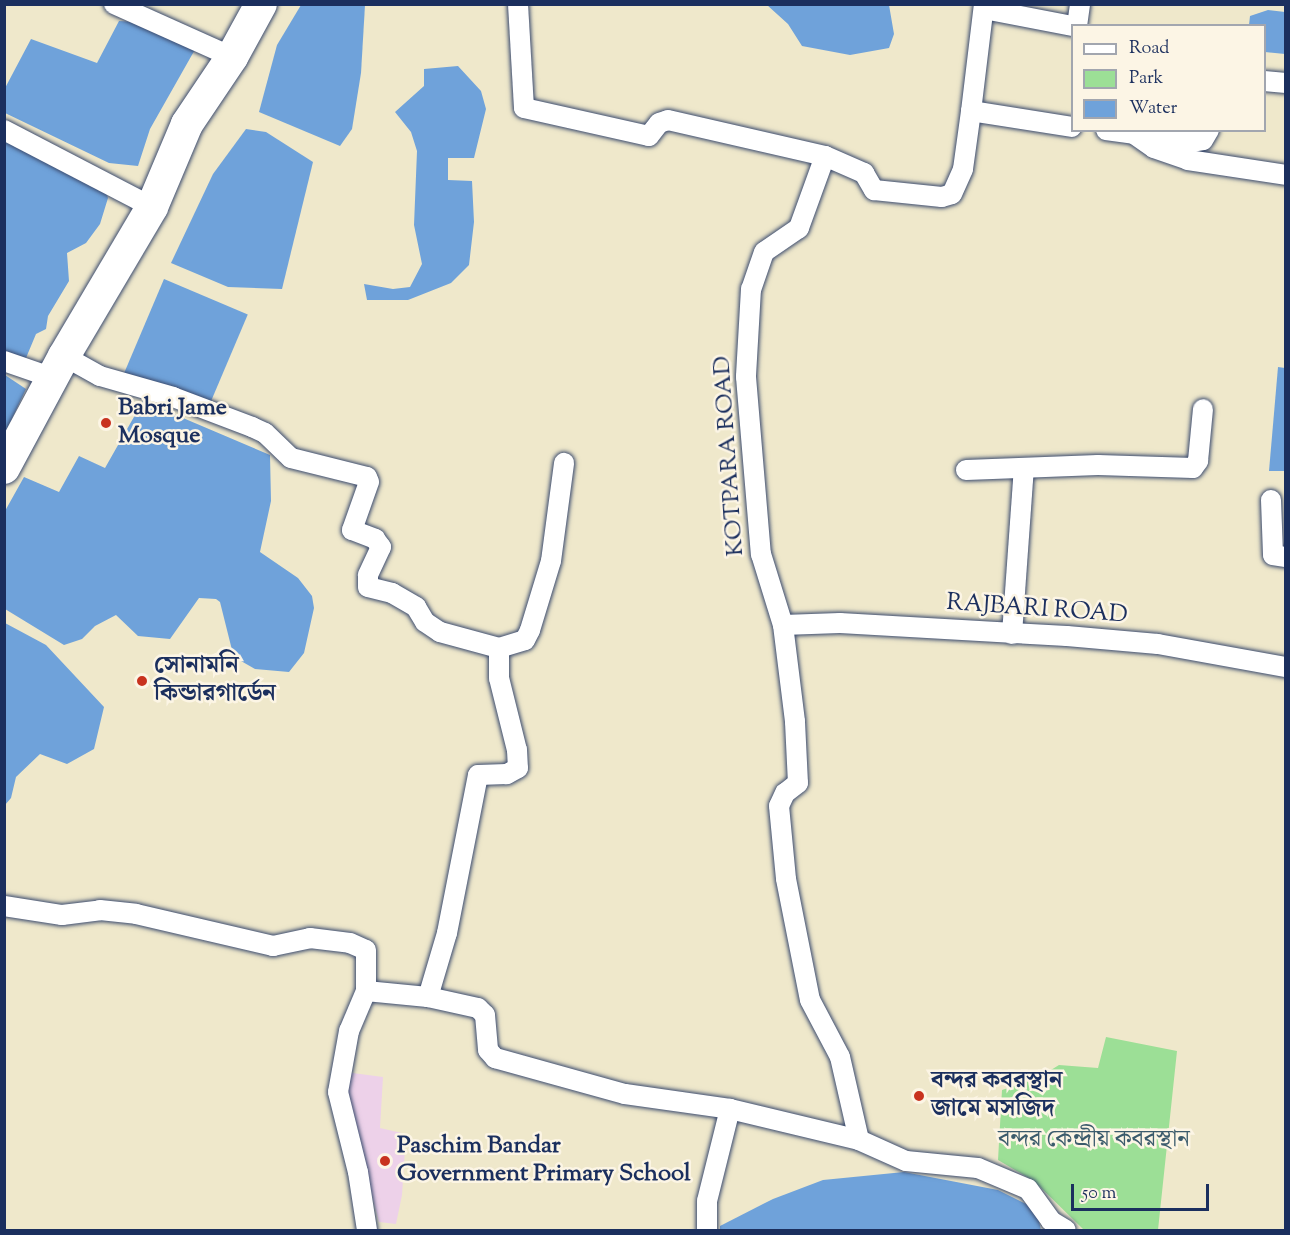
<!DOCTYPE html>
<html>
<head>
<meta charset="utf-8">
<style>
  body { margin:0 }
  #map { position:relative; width:1290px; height:1235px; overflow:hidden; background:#efe8cb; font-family:"Sorts Mill Goudy","Noto Serif Bengali",serif }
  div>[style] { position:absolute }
  .built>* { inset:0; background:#edd1e9 }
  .green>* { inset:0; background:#9cdf96 }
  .water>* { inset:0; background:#6fa2da; transform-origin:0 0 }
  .roads { filter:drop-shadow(0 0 2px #3b4b6e) drop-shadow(0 0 2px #3b4b6e) }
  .minor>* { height:20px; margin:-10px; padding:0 10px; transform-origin:10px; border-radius:10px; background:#fff }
  .primary>* { height:32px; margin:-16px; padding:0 16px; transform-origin:16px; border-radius:16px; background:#fff }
  .dots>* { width:16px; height:16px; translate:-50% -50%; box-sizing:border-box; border:3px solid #fcf5e5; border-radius:50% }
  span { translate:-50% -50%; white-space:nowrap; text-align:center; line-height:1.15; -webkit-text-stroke:5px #fcf5e5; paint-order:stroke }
  .poi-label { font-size:24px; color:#1b2f5e; font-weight:700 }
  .left { translate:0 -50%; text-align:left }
  .street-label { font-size:24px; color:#1b2f5e }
  .park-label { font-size:24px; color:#3b5b6c }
  .frame { position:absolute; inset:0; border:6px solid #1b2f5e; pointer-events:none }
  .legend { position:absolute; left:1071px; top:24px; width:195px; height:108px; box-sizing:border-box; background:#fcf5e5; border:2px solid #a2a6af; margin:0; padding:8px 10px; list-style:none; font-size:18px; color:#1b2f5e }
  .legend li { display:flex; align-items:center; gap:12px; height:30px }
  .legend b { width:30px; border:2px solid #a2a6af }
  .scale { position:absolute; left:1071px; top:1184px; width:138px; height:27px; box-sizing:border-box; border:3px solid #1b2f5e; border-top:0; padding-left:8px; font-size:18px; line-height:21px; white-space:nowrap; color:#1b2f5e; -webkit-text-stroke:4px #fcf5e5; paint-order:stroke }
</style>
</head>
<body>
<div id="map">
  <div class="built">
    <i style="clip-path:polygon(345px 1072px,383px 1077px,380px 1128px,406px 1134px,402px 1195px,396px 1224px,379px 1222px,346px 1096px)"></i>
  </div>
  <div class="green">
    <i style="clip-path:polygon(1106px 1037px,1177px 1051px,1158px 1230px,1084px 1230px,1034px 1181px,998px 1160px,1002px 1090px,1038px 1078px,1059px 1065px,1098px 1068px)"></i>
  </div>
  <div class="water">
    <i style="clip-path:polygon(301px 5px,365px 5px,361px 73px,352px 129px,340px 146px,259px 112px,277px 45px)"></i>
    <i style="clip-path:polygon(767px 5px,889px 5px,894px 34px,889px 48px,850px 55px,802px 46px,788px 24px)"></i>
    <i style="clip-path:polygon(1268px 10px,1285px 12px,1285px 54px,1265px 52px,1264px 26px,1249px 25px,1250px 16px)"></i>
    <i style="clip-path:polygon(119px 21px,152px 23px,197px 46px,150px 129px,138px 166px,109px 163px,5px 113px,4px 90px,31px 39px,97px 63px)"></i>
    <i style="clip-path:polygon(458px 66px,481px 91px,486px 109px,474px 158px,448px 158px,448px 180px,472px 181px,474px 222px,469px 265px,451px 283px,408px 300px,367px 300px,364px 284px,393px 289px,410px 287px,422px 264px,414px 225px,417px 151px,411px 132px,395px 112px,424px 86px,424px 69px)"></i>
    <i style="clip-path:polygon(246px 129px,266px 132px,313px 162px,282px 289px,228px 287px,171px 263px,213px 174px)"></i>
    <i style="clip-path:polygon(4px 135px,104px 187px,108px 198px,100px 224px,86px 243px,67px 253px,69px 281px,48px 316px,46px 329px,36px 334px,26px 358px,5px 353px)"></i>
    <i style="left:164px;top:279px;width:91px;height:102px;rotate:23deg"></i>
    <i style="clip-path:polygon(1278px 367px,1285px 368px,1285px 471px,1269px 471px)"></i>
    <i style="clip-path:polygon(5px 375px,26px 389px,5px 433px)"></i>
    <i style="clip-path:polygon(143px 401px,270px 455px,271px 501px,260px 552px,298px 578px,312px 596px,314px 608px,304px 653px,289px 672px,255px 669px,241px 661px,232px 650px,220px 602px,216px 599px,199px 598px,170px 639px,138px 636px,116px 615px,95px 626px,82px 639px,64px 645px,5px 609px,5px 511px,24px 477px,59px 492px,79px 456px,105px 468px)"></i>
    <i style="clip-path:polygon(5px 623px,46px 645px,104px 707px,94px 749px,67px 764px,40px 754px,16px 777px,11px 798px,5px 805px)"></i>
    <i style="clip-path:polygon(904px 1172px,998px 1190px,1026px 1204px,1038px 1217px,1041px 1230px,720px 1230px,720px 1226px,773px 1199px,823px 1180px)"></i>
  </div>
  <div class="roads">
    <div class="minor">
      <i style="left:114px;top:4px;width:129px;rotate:24.2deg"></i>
      <i style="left:518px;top:4px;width:104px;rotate:86.7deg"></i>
      <i style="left:524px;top:108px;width:128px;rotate:12.6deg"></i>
      <i style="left:649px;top:136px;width:16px;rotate:-52deg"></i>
      <i style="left:659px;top:123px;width:9px;rotate:-18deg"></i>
      <i style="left:668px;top:120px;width:161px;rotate:12.9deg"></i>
      <i style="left:825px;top:156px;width:77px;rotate:109.9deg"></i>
      <i style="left:799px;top:228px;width:42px;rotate:145.6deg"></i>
      <i style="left:764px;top:252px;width:39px;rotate:109deg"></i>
      <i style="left:751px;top:289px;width:88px;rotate:93.3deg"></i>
      <i style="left:746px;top:377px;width:178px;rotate:85.2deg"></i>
      <i style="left:761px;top:554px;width:74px;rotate:72.8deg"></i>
      <i style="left:783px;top:625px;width:98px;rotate:82.9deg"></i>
      <i style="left:795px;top:722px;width:61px;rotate:87.2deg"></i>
      <i style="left:798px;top:783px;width:16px;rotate:142deg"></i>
      <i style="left:785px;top:793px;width:14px;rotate:115deg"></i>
      <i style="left:779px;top:806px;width:73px;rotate:84.5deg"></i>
      <i style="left:786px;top:879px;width:123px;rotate:78.8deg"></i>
      <i style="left:810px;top:1000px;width:64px;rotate:62.2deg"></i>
      <i style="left:840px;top:1057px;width:85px;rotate:77.1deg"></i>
      <i style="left:984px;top:4px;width:108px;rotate:96.9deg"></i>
      <i style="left:971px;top:111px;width:102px;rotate:9deg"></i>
      <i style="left:984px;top:9px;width:90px;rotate:10.9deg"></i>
      <i style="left:1077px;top:26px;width:22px;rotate:-82deg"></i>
      <i style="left:1264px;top:81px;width:22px;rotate:5deg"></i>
      <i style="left:4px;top:130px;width:167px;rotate:27.5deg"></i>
      <i style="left:1106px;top:130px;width:28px;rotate:8deg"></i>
      <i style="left:1134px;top:134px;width:24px;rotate:35deg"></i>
      <i style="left:1154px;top:148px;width:36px;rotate:19deg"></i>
      <i style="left:1188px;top:160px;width:99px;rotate:8.7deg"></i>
      <i style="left:1145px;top:135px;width:47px;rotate:8.7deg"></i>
      <i style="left:1191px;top:142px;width:12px;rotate:-9deg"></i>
      <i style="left:1203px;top:140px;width:12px;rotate:-59deg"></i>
      <i style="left:825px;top:156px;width:43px;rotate:23.6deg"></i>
      <i style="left:864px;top:173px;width:20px;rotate:60deg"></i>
      <i style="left:874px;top:190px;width:68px;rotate:5.9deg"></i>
      <i style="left:942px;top:197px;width:10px;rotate:-17deg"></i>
      <i style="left:952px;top:194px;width:27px;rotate:-66deg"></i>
      <i style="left:963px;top:169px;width:59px;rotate:-82.1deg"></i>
      <i style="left:64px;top:356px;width:41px;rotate:29.1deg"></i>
      <i style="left:100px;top:376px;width:76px;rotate:16deg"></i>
      <i style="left:173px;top:397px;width:85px;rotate:20.8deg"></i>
      <i style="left:252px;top:427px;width:14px;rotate:25deg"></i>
      <i style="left:265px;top:433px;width:36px;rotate:44deg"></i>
      <i style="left:291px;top:458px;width:78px;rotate:14deg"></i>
      <i style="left:367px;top:477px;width:5px;rotate:68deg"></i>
      <i style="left:369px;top:482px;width:51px;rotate:109.5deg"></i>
      <i style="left:352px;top:530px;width:25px;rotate:21deg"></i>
      <i style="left:375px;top:539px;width:10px;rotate:53deg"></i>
      <i style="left:381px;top:547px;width:31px;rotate:115deg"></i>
      <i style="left:368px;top:575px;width:12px;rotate:90deg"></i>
      <i style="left:368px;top:587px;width:25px;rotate:14deg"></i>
      <i style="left:392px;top:593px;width:28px;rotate:30deg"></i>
      <i style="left:416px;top:607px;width:17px;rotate:59deg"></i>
      <i style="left:425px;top:622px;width:18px;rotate:34deg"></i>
      <i style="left:440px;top:632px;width:61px;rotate:15.2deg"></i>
      <i style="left:499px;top:648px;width:30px;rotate:90deg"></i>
      <i style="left:499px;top:678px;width:74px;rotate:76deg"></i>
      <i style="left:517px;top:750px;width:18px;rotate:87deg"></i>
      <i style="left:518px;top:768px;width:13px;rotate:151deg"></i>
      <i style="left:507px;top:774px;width:29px;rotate:178deg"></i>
      <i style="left:478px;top:775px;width:161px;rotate:101.1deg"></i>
      <i style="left:447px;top:933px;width:67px;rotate:106.5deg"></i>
      <i style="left:4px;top:361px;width:52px;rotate:19.1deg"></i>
      <i style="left:966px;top:470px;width:132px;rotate:-2.2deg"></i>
      <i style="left:1098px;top:465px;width:95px;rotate:1.8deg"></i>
      <i style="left:1193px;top:468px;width:9px;rotate:-54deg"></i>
      <i style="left:1198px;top:461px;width:52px;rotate:-84.5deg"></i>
      <i style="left:1271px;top:500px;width:55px;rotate:87.9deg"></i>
      <i style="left:1273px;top:555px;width:13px;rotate:9deg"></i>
      <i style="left:783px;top:625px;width:57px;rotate:-2deg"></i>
      <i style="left:840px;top:623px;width:227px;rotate:3.3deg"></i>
      <i style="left:1067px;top:636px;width:91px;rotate:5deg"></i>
      <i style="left:1158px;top:644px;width:130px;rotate:10.2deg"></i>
      <i style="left:1012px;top:634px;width:166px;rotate:-85.9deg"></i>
      <i style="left:499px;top:648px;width:27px;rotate:-17deg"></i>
      <i style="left:525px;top:640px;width:11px;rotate:-63deg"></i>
      <i style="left:530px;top:630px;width:72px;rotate:-73.1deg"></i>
      <i style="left:551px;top:561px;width:99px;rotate:-82.4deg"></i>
      <i style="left:4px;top:906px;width:59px;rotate:8.8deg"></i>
      <i style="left:62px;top:915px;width:38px;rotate:-7deg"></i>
      <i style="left:100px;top:910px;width:36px;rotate:6deg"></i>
      <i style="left:136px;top:914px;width:141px;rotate:13.1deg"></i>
      <i style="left:273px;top:946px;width:38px;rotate:-12deg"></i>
      <i style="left:310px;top:938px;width:40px;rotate:7.1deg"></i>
      <i style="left:350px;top:943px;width:17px;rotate:24deg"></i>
      <i style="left:366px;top:950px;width:41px;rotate:90deg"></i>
      <i style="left:366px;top:991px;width:62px;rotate:5.5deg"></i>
      <i style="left:428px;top:997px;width:51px;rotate:12.4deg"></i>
      <i style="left:478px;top:1008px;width:10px;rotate:45deg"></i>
      <i style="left:485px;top:1015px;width:35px;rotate:85deg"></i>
      <i style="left:488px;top:1050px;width:11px;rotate:49deg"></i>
      <i style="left:495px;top:1058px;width:135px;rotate:15.5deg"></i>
      <i style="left:625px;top:1094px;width:106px;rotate:8.1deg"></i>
      <i style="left:730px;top:1109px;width:133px;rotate:13.5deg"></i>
      <i style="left:859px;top:1140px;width:51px;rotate:24.1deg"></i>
      <i style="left:906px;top:1161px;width:72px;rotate:5.6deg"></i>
      <i style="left:978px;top:1168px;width:54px;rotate:22.8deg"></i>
      <i style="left:1028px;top:1189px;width:39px;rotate:54deg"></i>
      <i style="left:1051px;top:1221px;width:17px;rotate:31deg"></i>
      <i style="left:366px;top:991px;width:43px;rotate:113deg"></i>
      <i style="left:349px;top:1031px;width:62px;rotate:100.2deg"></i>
      <i style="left:338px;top:1092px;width:82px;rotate:76deg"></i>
      <i style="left:358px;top:1172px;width:59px;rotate:81.2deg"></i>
      <i style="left:707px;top:1230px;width:29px;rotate:-90deg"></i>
      <i style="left:707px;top:1201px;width:95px;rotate:-76deg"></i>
    </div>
    <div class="primary">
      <i style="left:4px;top:468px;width:127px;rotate:-61.8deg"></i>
      <i style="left:64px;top:356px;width:173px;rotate:-59.4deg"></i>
      <i style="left:152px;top:207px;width:90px;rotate:-67.1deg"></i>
      <i style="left:187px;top:124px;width:81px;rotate:-56.1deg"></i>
      <i style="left:232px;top:57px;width:60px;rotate:-61.3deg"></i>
    </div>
  </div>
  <div class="dots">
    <i style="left:106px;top:423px;background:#c8321e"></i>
    <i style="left:142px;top:681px;background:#c8321e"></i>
    <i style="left:919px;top:1096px;background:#c8321e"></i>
    <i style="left:385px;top:1161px;background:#c8321e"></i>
  </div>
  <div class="poi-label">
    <span class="left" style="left:118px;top:423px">Babri Jame<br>Mosque</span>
    <span class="left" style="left:154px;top:681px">সোনামনি<br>কিন্ডারগার্ডেন</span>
    <span class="left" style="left:931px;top:1096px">বন্দর কবরস্থান<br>জামে মসজিদ</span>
    <span class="left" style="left:397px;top:1161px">Paschim Bandar<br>Government Primary School</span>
  </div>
  <div class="street-label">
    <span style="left:730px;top:456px;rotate:-94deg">KOTPARA ROAD</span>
    <span style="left:1037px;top:610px;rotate:4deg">RAJBARI ROAD</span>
  </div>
  <div class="park-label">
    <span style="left:1094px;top:1141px">বন্দর কেন্দ্রীয় কবরস্থান</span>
  </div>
  <div class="frame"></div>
  <ul class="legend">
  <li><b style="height:8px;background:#fff"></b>Road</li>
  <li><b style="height:16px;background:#9cdf96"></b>Park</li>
  <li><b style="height:16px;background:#6fa2da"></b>Water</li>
  </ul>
  <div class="scale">50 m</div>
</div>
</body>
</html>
